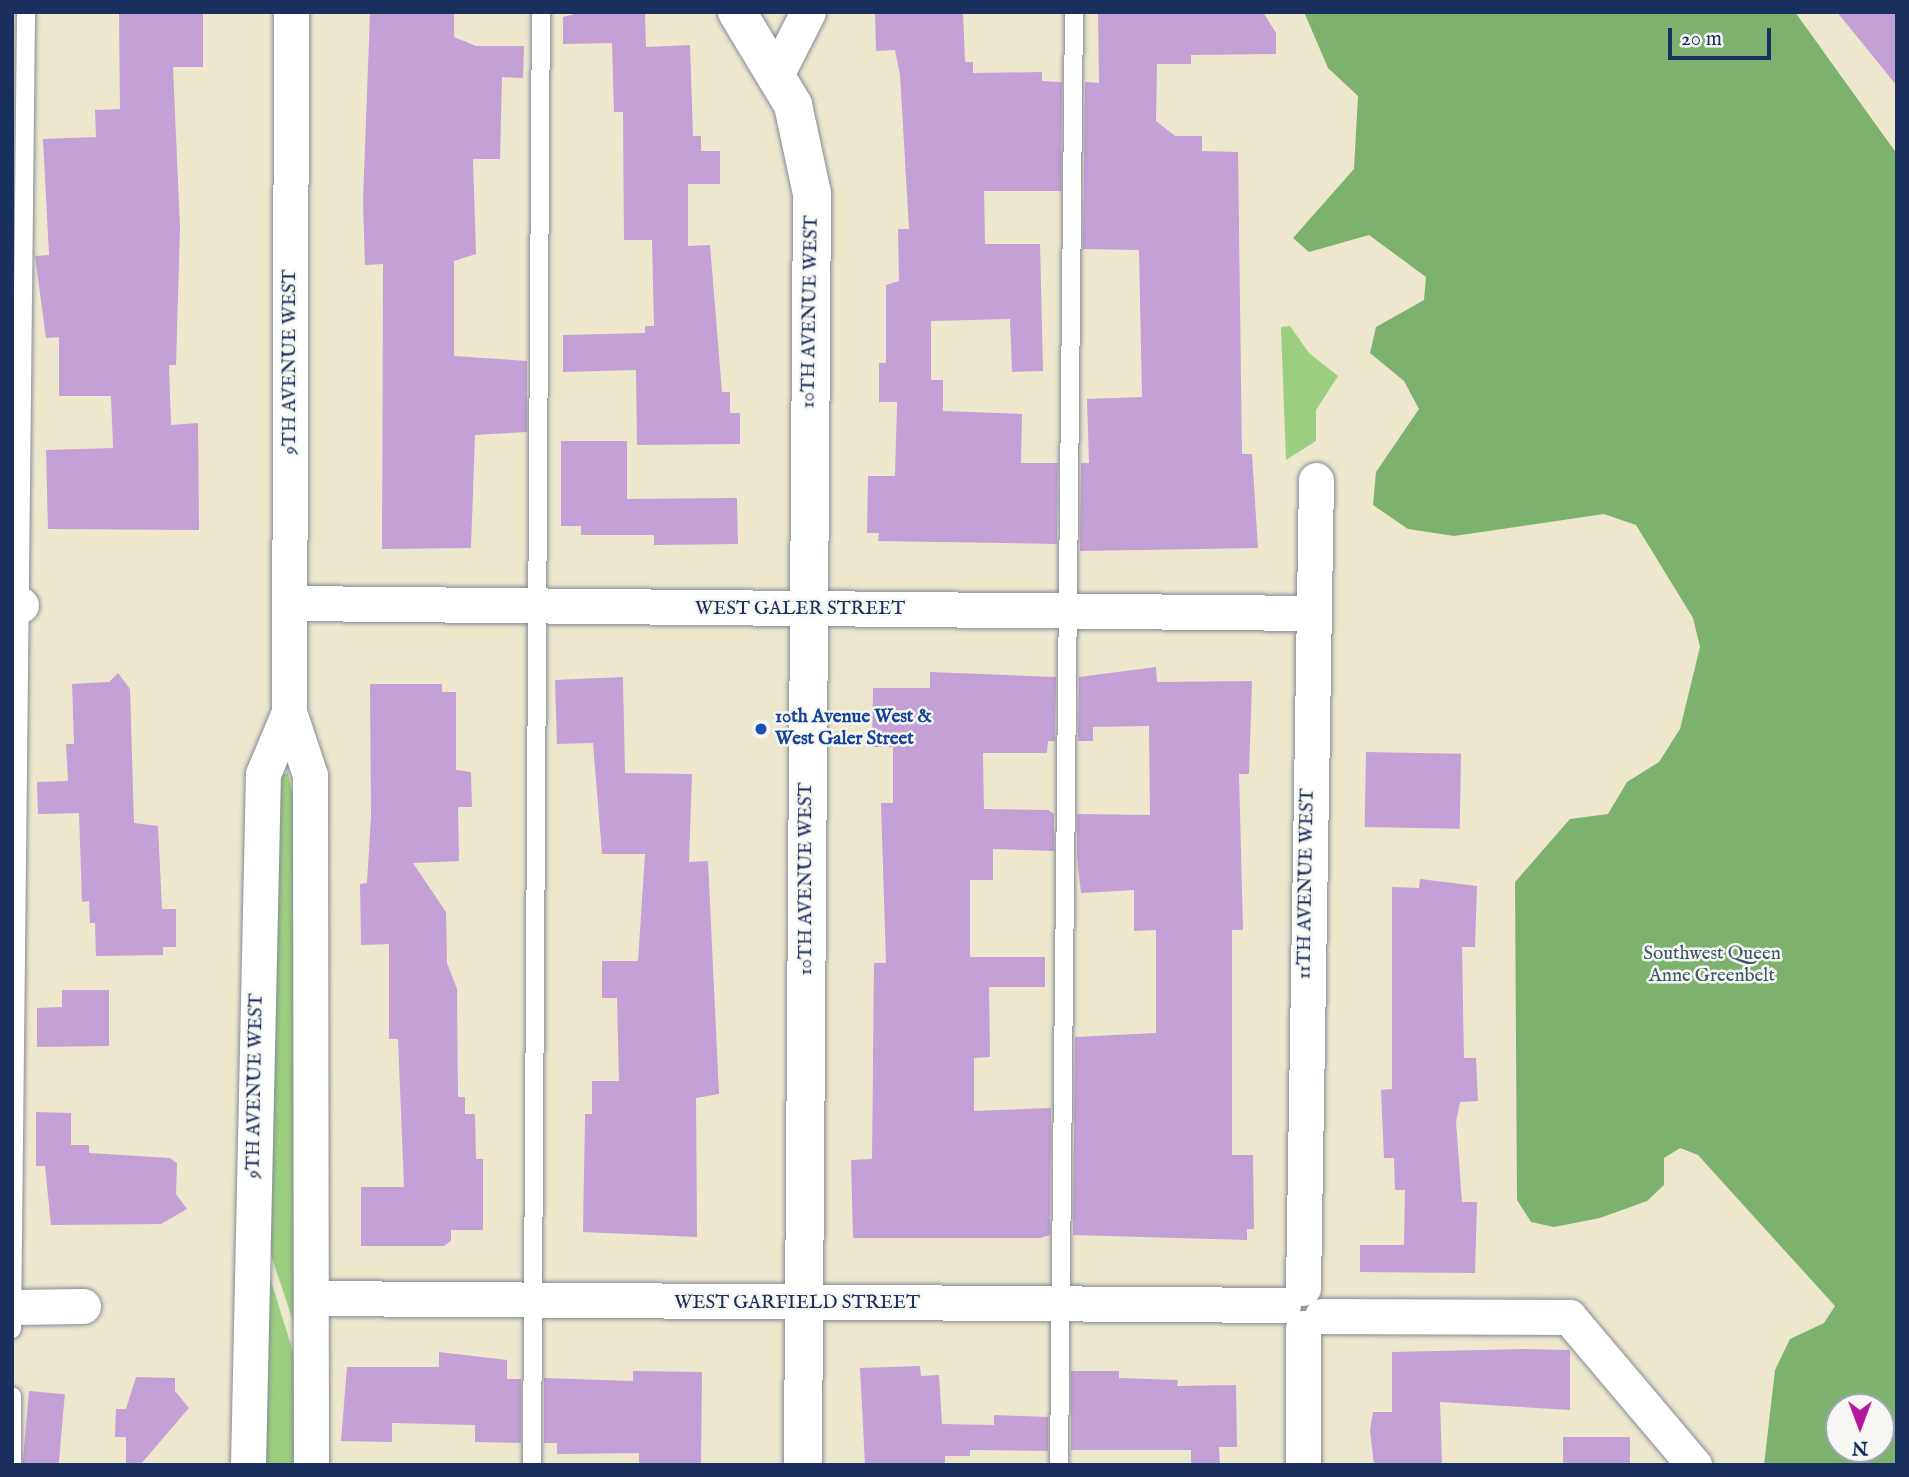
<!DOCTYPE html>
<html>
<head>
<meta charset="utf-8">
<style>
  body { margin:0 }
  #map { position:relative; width:1909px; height:1477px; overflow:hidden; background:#ede7ce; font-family:"IM FELL English",serif }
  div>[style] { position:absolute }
  .green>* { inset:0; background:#9bcf7f }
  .forest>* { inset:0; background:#7cb26e }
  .building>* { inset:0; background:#c3a0d6; transform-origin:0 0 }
  .roads { filter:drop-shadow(0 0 2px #848b96) drop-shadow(0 0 2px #848b96) }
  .service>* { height:18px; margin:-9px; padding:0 9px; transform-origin:9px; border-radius:9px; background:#fff }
  .minor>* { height:35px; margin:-17.5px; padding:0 17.5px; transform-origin:17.5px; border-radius:17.5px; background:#fff }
  .tertiary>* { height:38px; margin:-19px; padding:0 19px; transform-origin:19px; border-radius:19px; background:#fff }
  .dots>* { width:19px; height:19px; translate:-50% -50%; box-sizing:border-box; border:4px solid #f6f6f2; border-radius:50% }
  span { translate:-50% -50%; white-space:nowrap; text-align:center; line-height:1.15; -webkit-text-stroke:5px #f6f6f2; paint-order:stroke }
  .street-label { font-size:19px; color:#1b2f5e }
  .transit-label { font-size:19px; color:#164399; font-weight:700 }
  .left { translate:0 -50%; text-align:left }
  .park-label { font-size:19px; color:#3b5766 }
  .frame { position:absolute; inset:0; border:14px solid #1b2f5e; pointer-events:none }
  .north { position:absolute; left:1825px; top:1393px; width:70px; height:70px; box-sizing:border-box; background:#f6f6f2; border:2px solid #9ea6b7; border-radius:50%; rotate:180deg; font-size:19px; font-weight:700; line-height:28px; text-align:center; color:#1b2f5e }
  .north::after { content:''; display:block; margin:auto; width:24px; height:32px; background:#b5179e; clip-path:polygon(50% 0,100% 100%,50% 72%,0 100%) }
  .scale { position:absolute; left:1668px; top:28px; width:103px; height:32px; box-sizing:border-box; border:4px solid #1b2f5e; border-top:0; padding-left:9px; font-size:21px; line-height:24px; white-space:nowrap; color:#1b2f5e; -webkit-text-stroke:5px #f6f6f2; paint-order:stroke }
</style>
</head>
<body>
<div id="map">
  <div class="green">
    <i style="clip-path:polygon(1290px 326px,1309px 353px,1338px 376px,1316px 410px,1316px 441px,1286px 460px,1281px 327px)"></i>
    <i style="clip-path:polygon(288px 773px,293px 796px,301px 1345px,268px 1246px,280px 776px)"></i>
    <i style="clip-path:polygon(265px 1261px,300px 1375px,299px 1465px,260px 1465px)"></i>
  </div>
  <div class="forest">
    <i style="clip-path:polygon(evenodd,1304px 12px,1795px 12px,1897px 154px,1897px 1465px,1764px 1465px,1775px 1370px,1790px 1339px,1824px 1323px,1835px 1306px,1698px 1155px,1680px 1148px,1664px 1158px,1664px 1185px,1647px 1201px,1600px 1218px,1554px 1227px,1531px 1222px,1517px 1200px,1515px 882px,1570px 819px,1608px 814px,1627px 782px,1659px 762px,1680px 729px,1700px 647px,1693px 618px,1636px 525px,1604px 514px,1454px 536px,1408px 529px,1373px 505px,1376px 472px,1419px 409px,1404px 381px,1370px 353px,1376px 327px,1424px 300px,1426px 277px,1369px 235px,1309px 252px,1293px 238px,1354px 169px,1358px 96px,1328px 68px,1304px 12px,1839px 1407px,1881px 1407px,1881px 1449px,1839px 1449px,1839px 1407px)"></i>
  </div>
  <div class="building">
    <i style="clip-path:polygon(119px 12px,203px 12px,203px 67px,173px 67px,180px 227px,176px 365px,169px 365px,171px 425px,198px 423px,199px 530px,48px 529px,46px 450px,113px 448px,111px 396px,59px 396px,59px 337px,46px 338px,35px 256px,49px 255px,43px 139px,96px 137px,95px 110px,120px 109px)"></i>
    <i style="clip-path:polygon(370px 12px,454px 12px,454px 37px,476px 46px,524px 46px,523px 78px,502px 77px,500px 159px,473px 159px,476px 254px,454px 261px,454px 356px,527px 361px,527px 432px,475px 435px,471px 548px,382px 549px,383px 264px,365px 265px,363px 201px)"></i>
    <i style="clip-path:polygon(582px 12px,645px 12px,646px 47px,690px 45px,693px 136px,701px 136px,701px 151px,720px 151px,720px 184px,688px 184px,688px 246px,710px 245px,722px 392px,730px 392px,730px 413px,740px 413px,740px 444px,637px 445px,636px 370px,563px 372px,563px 335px,645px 333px,645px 326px,654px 326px,652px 240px,624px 240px,623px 112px,614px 112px,612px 43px,563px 44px,563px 17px)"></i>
    <i style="clip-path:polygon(875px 12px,963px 12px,965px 62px,973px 62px,973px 73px,1042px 72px,1042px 81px,1062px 82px,1061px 191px,984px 191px,985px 244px,1040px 244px,1043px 371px,1012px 372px,1010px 319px,931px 321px,931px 380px,943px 380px,943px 411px,1022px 414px,1021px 463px,1058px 463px,1057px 544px,878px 541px,879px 533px,867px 533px,868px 476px,895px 476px,897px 402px,879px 402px,879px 363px,886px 363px,886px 285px,899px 281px,898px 229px,909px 229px,900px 75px,895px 50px,876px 51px)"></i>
    <i style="clip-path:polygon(1098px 12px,1263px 12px,1276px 33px,1276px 54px,1191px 55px,1191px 64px,1157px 64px,1156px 121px,1175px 136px,1202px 136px,1202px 151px,1238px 152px,1242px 454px,1252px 454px,1258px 548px,1080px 551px,1081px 463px,1089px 463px,1087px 399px,1142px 397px,1139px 250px,1083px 249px,1085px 82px,1099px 83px)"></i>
    <i style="clip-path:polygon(1837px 12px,1897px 12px,1897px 86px)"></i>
    <i style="clip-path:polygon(561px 441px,627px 441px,627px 499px,737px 498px,738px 544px,654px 545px,654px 535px,581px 535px,581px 526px,561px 526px)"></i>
    <i style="clip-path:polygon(1156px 667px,1157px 682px,1252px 681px,1249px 774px,1239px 774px,1243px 930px,1232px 930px,1232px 1155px,1253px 1155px,1254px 1229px,1247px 1229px,1247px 1240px,1073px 1235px,1075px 1037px,1156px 1033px,1156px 930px,1134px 931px,1134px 890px,1081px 893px,1077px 857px,1077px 814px,1150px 815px,1149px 726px,1093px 727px,1093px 741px,1078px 741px,1079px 677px)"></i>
    <i style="clip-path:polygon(930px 672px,1056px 677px,1055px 741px,1048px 741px,1047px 753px,983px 753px,984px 809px,1048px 810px,1054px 814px,1054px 851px,993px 849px,993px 880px,970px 880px,970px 957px,1045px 957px,1045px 987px,989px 987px,990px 1057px,974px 1058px,974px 1111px,1051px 1108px,1050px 1235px,1040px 1238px,853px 1238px,851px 1160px,872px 1159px,874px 963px,886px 963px,881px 803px,893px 803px,893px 747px,872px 747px,873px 688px,930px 688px)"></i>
    <i style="clip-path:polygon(118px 673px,130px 689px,134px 823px,158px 826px,162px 909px,176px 909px,176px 947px,163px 947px,163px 955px,96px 956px,95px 923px,90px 923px,89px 901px,82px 902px,79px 813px,38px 814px,37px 782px,68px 781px,66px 744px,74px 744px,72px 684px,109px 682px)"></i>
    <i style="clip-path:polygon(623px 677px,625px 773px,692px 774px,689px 862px,708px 861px,719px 1094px,696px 1098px,697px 1237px,583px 1232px,585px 1114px,592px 1114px,592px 1081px,619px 1081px,617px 998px,602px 998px,602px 961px,638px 961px,645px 854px,602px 854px,593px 743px,557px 744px,555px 680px)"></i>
    <i style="clip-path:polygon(370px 684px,442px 684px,442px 692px,456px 692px,456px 770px,471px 772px,472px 807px,458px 807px,459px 861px,413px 863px,446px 912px,447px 963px,457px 989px,458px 1097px,465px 1097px,465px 1114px,475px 1114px,476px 1159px,483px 1159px,483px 1230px,451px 1230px,451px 1241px,444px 1246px,361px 1246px,361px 1187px,404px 1187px,398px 1039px,389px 1039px,389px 944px,361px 945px,360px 884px,367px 883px,371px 816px)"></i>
    <i style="left:1366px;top:752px;width:95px;height:75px;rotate:1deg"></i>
    <i style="clip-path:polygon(1420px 879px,1477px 886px,1475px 947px,1462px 947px,1464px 1058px,1476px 1058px,1478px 1101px,1460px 1102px,1456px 1122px,1462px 1202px,1477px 1202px,1475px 1273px,1360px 1272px,1360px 1245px,1404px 1245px,1405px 1190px,1395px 1190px,1394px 1158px,1384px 1158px,1381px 1090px,1392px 1089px,1392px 887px,1419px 888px)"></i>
    <i style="clip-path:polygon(62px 990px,109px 990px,109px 1046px,37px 1047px,37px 1008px,62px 1007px)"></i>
    <i style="clip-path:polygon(36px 1112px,71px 1113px,71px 1145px,89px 1145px,89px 1153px,170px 1158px,177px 1163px,176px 1194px,187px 1209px,161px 1224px,51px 1225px,45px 1166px,36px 1166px)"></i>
    <i style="clip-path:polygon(1525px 1349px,1570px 1350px,1570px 1410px,1440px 1402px,1442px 1465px,1374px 1465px,1370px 1430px,1373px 1412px,1392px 1412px,1392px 1352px)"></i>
    <i style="clip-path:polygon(439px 1352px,507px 1360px,507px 1379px,521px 1379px,521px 1443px,475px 1442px,475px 1425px,392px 1423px,392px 1442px,341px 1441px,347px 1367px,439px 1367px)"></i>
    <i style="clip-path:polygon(920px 1366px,921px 1376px,939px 1375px,942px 1424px,994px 1425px,994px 1415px,1048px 1417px,1048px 1451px,970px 1450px,970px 1456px,945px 1456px,945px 1465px,865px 1465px,860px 1368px)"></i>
    <i style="clip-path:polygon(633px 1371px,702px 1372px,701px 1465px,639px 1465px,639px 1453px,557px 1454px,557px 1443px,544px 1443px,544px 1378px,633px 1381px)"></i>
    <i style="clip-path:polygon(1071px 1371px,1119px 1371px,1119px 1378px,1178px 1380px,1177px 1386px,1236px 1385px,1237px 1447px,1219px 1447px,1220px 1465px,1191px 1465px,1191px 1450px,1071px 1450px)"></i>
    <i style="clip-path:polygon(136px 1377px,175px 1378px,175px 1391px,189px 1408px,140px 1465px,126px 1465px,126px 1437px,115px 1437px,116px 1409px,126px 1409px)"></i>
    <i style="left:29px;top:1391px;width:36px;height:74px;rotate:5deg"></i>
    <i style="left:1563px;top:1437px;width:67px;height:28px"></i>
  </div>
  <div class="roads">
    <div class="service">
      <i style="left:12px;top:1329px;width:1317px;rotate:-89.39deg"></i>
      <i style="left:12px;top:1396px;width:69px;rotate:90deg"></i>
      <i style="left:532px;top:1465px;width:1453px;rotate:-89.65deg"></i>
      <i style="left:1059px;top:1465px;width:1453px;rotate:-89.41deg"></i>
    </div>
    <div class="minor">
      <i style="left:291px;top:12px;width:700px;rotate:90.16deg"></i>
      <i style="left:289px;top:712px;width:66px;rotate:71.6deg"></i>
      <i style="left:310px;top:775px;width:690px;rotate:89.92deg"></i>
      <i style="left:777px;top:73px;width:68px;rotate:-63.1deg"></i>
      <i style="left:291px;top:603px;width:1019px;rotate:0.56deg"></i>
      <i style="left:12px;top:605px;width:9px"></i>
      <i style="left:1303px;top:1288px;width:808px;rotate:-89.08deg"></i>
      <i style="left:312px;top:1298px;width:971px;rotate:0.41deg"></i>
      <i style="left:12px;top:1307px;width:71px;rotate:-0.8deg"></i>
      <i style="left:1322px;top:1316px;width:247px;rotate:0.2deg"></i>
      <i style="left:1569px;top:1317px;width:194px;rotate:49.8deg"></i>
      <i style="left:248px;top:1465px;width:691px;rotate:-88.76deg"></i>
      <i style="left:263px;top:774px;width:67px;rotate:-67.2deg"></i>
      <i style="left:1303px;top:1465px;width:137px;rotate:-90deg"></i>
    </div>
    <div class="tertiary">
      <i style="left:737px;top:12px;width:109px;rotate:58.9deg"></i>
      <i style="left:793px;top:105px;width:91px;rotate:77.9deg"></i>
      <i style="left:812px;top:194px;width:1271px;rotate:90.41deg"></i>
    </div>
  </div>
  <div class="dots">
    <i style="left:761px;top:729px;background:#1a4fb4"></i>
  </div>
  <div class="street-label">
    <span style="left:811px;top:312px;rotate:-89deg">10TH AVENUE WEST</span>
    <span style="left:291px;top:362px;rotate:-90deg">9TH AVENUE WEST</span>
    <span style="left:800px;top:610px">WEST GALER STREET</span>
    <span style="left:807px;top:879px;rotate:-90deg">10TH AVENUE WEST</span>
    <span style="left:1307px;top:884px;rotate:-89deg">11TH AVENUE WEST</span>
    <span style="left:256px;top:1086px;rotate:-89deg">9TH AVENUE WEST</span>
    <span style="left:797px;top:1304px">WEST GARFIELD STREET</span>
  </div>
  <div class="transit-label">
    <span class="left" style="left:775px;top:729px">10th Avenue West &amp;<br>West Galer Street</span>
  </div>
  <div class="park-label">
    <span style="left:1712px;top:966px">Southwest Queen<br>Anne Greenbelt</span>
  </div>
  <div class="frame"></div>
  <div class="north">N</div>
  <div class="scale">20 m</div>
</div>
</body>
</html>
